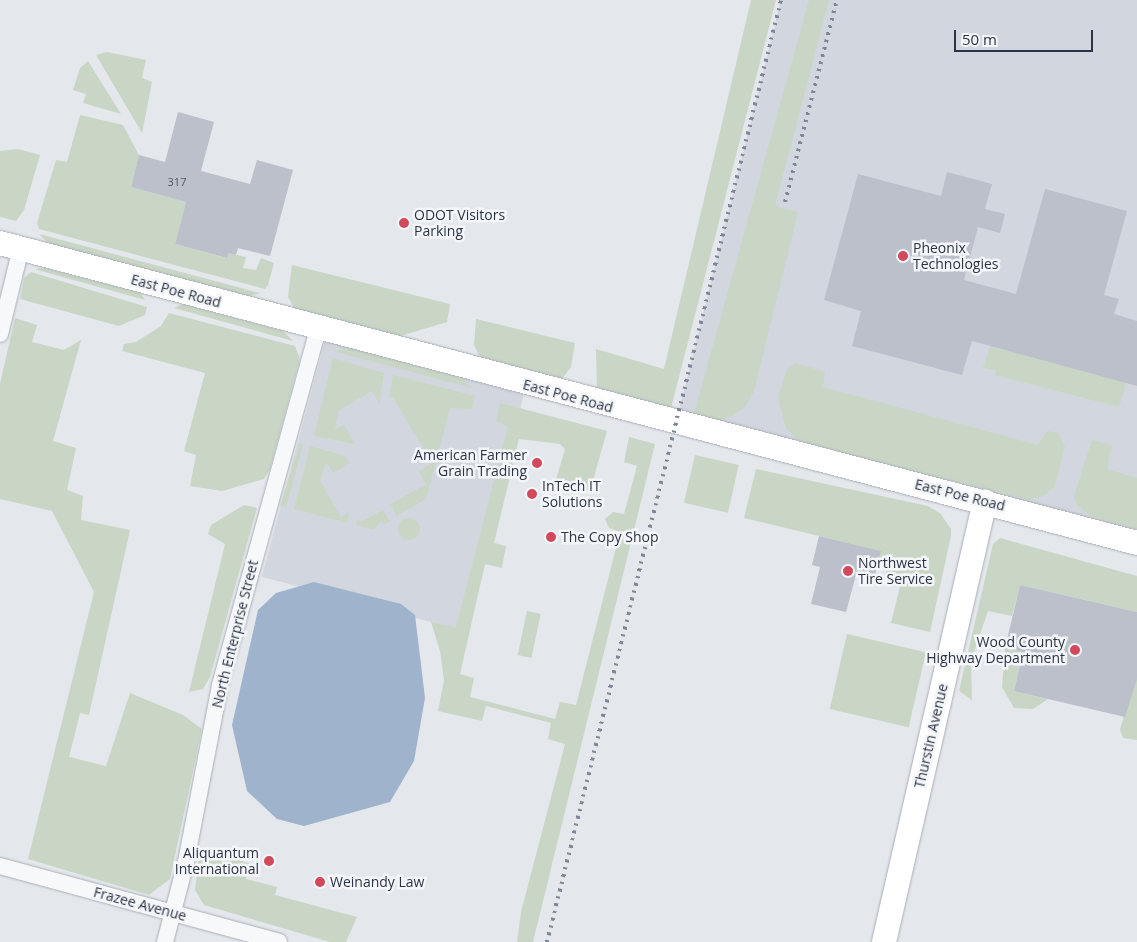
<!DOCTYPE html>
<html>
<head>
<meta charset="utf-8">
<style>
  body { margin:0 }
  #map { position:relative; width:1137px; height:942px; overflow:hidden; background:#e4e7ec; font-family:"Open Sans",sans-serif }
  div>[style] { position:absolute }
  .built>* { inset:0; background:#d2d6de; transform-origin:0 0 }
  .green>* { inset:0; background:#c9d6c5; transform-origin:0 0 }
  .round { border-radius:50% }
  .water>* { inset:0; background:#9fb4cc }
  .building>* { inset:0; background:#bbc0ca }
  .roads { filter:drop-shadow(0 0 1px #a9aeb7) drop-shadow(0 0 1px #a9aeb7) }
  .street>* { height:16px; margin:-8px; padding:0 8px; transform-origin:8px; border-radius:8px; background:#f7f8fa }
  .secondary>* { height:24px; margin:-12px; padding:0 12px; transform-origin:12px; border-radius:12px; background:#fff }
  .rail>* { height:4px; margin-top:-2px; transform-origin:0; background:repeating-linear-gradient(90deg,#7d8696 0 2.5px,transparent 0 7.5px) }
  .dots>* { width:14px; height:14px; translate:-50% -50%; box-sizing:border-box; border:2px solid #f4f6f9; border-radius:50% }
  span { translate:-50% -50%; white-space:nowrap; text-align:center; line-height:1.15; -webkit-text-stroke:5px #f4f6f9; paint-order:stroke }
  .number-label { font-size:11px; color:#4f5766 }
  .number-label span { -webkit-text-stroke-width:0 }
  .poi-label { font-size:14px; color:#2b3445 }
  .left { translate:0 -50%; text-align:left }
  .right { translate:-100% -50%; text-align:right }
  .street-label { font-size:14px; color:#2b3445 }
  .scale { position:absolute; left:954px; top:30px; width:139px; height:22px; box-sizing:border-box; border:2px solid #2b3445; border-top:0; padding-left:6px; font-size:15px; line-height:18px; white-space:nowrap; color:#2b3445; -webkit-text-stroke:4px #f4f6f9; paint-order:stroke }
</style>
</head>
<body>
<div id="map">
  <div class="built">
    <i style="clip-path:polygon(781px 0,1137px 0,1137px 543px,676px 423px)"></i>
    <i style="left:325px;top:341px;width:206px;height:244px;rotate:15deg"></i>
  </div>
  <div class="green">
    <i style="clip-path:polygon(751px 0,776px 0,670px 412px,597px 391px,596px 349px,664px 369px)"></i>
    <i style="clip-path:polygon(809px 0,829px 0,775px 206px,798px 212px,754px 391px,745px 407px,732px 416px,720px 420px,693px 417px)"></i>
    <i style="clip-path:polygon(107px 52px,146px 60px,142px 78px,152px 82px,142px 133px,96px 55px)"></i>
    <i style="clip-path:polygon(88px 61px,121px 114px,83px 103px,86px 94px,73px 90px,80px 68px)"></i>
    <i style="clip-path:polygon(80px 115px,123px 125px,139px 155px,131px 187px,186px 202px,175px 244px,226px 258px,228px 253px,246px 257px,243px 268px,256px 270px,261px 258px,274px 263px,268px 285px,265px 289px,39px 229px,37px 223px,56px 160px,67px 162px)"></i>
    <i style="clip-path:polygon(18px 149px,40px 155px,24px 210px,16px 221px,0 217px,0 151px)"></i>
    <i style="clip-path:polygon(39px 234px,260px 293px,246px 297px,48px 243px)"></i>
    <i style="clip-path:polygon(292px 265px,450px 304px,447px 322px,400px 336px,295px 310px,288px 297px)"></i>
    <i style="clip-path:polygon(45px 268px,141px 293px,145px 300px,34px 269px)"></i>
    <i style="clip-path:polygon(31px 272px,147px 307px,145px 315px,119px 326px,20px 299px,24px 278px)"></i>
    <i style="clip-path:polygon(183px 304px,283px 331px,293px 341px,174px 308px)"></i>
    <i style="clip-path:polygon(169px 313px,295px 346px,300px 359px,270px 469px,264px 479px,222px 491px,190px 486px,196px 455px,184px 451px,205px 373px,122px 351px,124px 344px,136px 342px,161px 326px)"></i>
    <i style="clip-path:polygon(15px 318px,37px 325px,32px 342px,64px 350px,81px 340px,53px 441px,76px 448px,67px 490px,83px 496px,81px 520px,130px 530px,89px 715px,80px 713px,69px 757px,106px 766px,130px 693px,183px 715px,202px 729px,170px 879px,149px 895px,28px 859px,94px 592px,52px 511px,0 499px,0 384px)"></i>
    <i style="clip-path:polygon(476px 319px,575px 343px,571px 367px,561px 380px,482px 361px,474px 345px)"></i>
    <i style="clip-path:polygon(990px 346px,1126px 383px,1119px 407px,995px 375px,996px 371px,983px 368px)"></i>
    <i style="clip-path:polygon(351px 348px,462px 378px,472px 388px,333px 351px)"></i>
    <i style="clip-path:polygon(333px 358px,384px 373px,379px 403px,372px 391px,339px 410px,335px 430px,344px 425px,355px 444px,314px 436px)"></i>
    <i style="clip-path:polygon(795px 363px,825px 372px,823px 387px,1038px 445px,1047px 431px,1058px 433px,1065px 446px,1055px 486px,1045px 495px,1030px 500px,802px 443px,786px 429px,778px 397px,787px 369px)"></i>
    <i style="clip-path:polygon(393px 375px,475px 396px,472px 409px,450px 408px,426px 499px,397px 516px,390px 504px,426px 484px,419px 471px,432px 463px,392px 396px,389px 398px)"></i>
    <i style="clip-path:polygon(500px 403px,607px 431px,590px 491px,555px 483px,565px 449px,560px 444px,519px 439px,494px 543px,506px 546px,502px 568px,485px 564px,460px 674px,474px 678px,470px 697px,555px 719px,560px 702px,576px 705px,620px 532px,609px 528px,605px 519px,613px 512px,624px 514px,637px 466px,624px 462px,629px 437px,655px 444px,533px 942px,517px 942px,521px 912px,565px 744px,548px 739px,551px 723px,486px 706px,482px 721px,438px 711px,444px 680px,440px 651px,431px 622px,456px 627px,508px 426px,496px 422px)"></i>
    <i style="clip-path:polygon(1092px 440px,1112px 445px,1107px 469px,1137px 478px,1137px 529px,1090px 516px,1076px 504px,1074px 496px)"></i>
    <i style="clip-path:polygon(300px 444px,303px 445px,286px 507px,280px 506px)"></i>
    <i style="clip-path:polygon(310px 446px,345px 456px,350px 463px,333px 473px,326px 462px,320px 481px,341px 517px,349px 513px,347px 523px,294px 509px)"></i>
    <i style="left:695px;top:455px;width:45px;height:49px;rotate:13deg"></i>
    <i style="clip-path:polygon(756px 469px,928px 506px,940px 513px,951px 529px,951px 536px,930px 632px,891px 623px,901px 582px,884px 580px,888px 564px,878px 562px,881px 551px,744px 518px)"></i>
    <i style="clip-path:polygon(244px 505px,257px 508px,210px 677px,203px 689px,189px 692px,225px 544px,208px 534px,211px 525px)"></i>
    <i style="clip-path:polygon(383px 510px,390px 521px,384px 525px,381px 521px,374px 530px,356px 525px,358px 518px,360px 522px)"></i>
    <i class="round" style="left:398px;top:518px;width:22px;height:22px"></i>
    <i style="clip-path:polygon(1000px 538px,1137px 576px,1137px 612px,1020px 585px,1012px 616px,988px 611px,971px 661px,972px 700px,959px 691px,993px 544px)"></i>
    <i style="left:527px;top:611px;width:14px;height:45px;rotate:12deg"></i>
    <i style="left:847px;top:634px;width:81px;height:77px;rotate:13deg"></i>
    <i style="clip-path:polygon(1005px 648px,1023px 652px,1014px 691px,1048px 699px,1033px 709px,1014px 708px,1002px 687px)"></i>
    <i style="clip-path:polygon(1134px 678px,1137px 679px,1137px 740px,1123px 738px,1120px 730px)"></i>
    <i style="clip-path:polygon(217px 852px,250px 864px,246px 879px,277px 887px,275px 895px,357px 917px,346px 942px,330px 942px,204px 905px,195px 890px,199px 855px)"></i>
  </div>
  <div class="water">
    <i style="clip-path:polygon(314px 582px,401px 604px,415px 615px,425px 698px,414px 761px,390px 802px,304px 826px,277px 819px,247px 791px,232px 725px,258px 610px,276px 593px)"></i>
  </div>
  <div class="building">
    <i style="clip-path:polygon(178px 112px,214px 122px,201px 171px,250px 184px,257px 160px,293px 170px,270px 256px,238px 248px,236px 255px,228px 253px,227px 258px,175px 244px,186px 202px,131px 187px,139px 155px,165px 162px)"></i>
    <i style="clip-path:polygon(947px 172px,992px 184px,985px 209px,1005px 214px,1000px 233px,978px 227px,964px 280px,1016px 294px,1045px 189px,1127px 211px,1104px 295px,1119px 299px,1114px 314px,1137px 321px,1137px 386px,972px 341px,962px 375px,852px 346px,861px 311px,824px 300px,858px 174px,941px 196px)"></i>
    <i style="clip-path:polygon(819px 536px,881px 551px,874px 579px,856px 575px,846px 612px,811px 604px,820px 567px,812px 565px)"></i>
    <i style="clip-path:polygon(1020px 585px,1137px 612px,1137px 679px,1125px 717px,1014px 691px,1023px 652px,1005px 648px)"></i>
  </div>
  <div class="roads">
    <div class="street">
      <i style="left:0;top:334px;width:89px;rotate:-76.3deg"></i>
      <i style="left:0;top:866px;width:289px;rotate:15.2deg"></i>
      <i style="left:165px;top:942px;width:83px;rotate:-75.3deg"></i>
      <i style="left:186px;top:862px;width:180px;rotate:-79.1deg"></i>
      <i style="left:220px;top:685px;width:369px;rotate:-74.6deg"></i>
    </div>
    <div class="secondary">
      <i style="left:0;top:243px;width:1176px;rotate:14.78deg"></i>
      <i style="left:884px;top:942px;width:452px;rotate:-77.1deg"></i>
    </div>
  </div>
  <div class="rail">
    <i style="left:785px;top:202px;width:209px;rotate:-75.6deg"></i>
    <i style="left:547px;top:942px;width:971px;rotate:-76.05deg"></i>
  </div>
  <div class="dots">
    <i style="left:404px;top:223px;background:#d1495b"></i>
    <i style="left:903px;top:256px;background:#d1495b"></i>
    <i style="left:537px;top:463px;background:#d1495b"></i>
    <i style="left:532px;top:494px;background:#d1495b"></i>
    <i style="left:551px;top:537px;background:#d1495b"></i>
    <i style="left:848px;top:571px;background:#d1495b"></i>
    <i style="left:1075px;top:650px;background:#d1495b"></i>
    <i style="left:269px;top:861px;background:#d1495b"></i>
    <i style="left:320px;top:882px;background:#d1495b"></i>
  </div>
  <div class="number-label">
    <span style="left:177px;top:182px">317</span>
  </div>
  <div class="poi-label">
    <span class="left" style="left:414px;top:223px">ODOT Visitors<br>Parking</span>
    <span class="left" style="left:913px;top:256px">Pheonix<br>Technologies</span>
    <span class="right" style="left:527px;top:463px">American Farmer<br>Grain Trading</span>
    <span class="left" style="left:542px;top:494px">InTech IT<br>Solutions</span>
    <span class="left" style="left:561px;top:537px">The Copy Shop</span>
    <span class="left" style="left:858px;top:571px">Northwest<br>Tire Service</span>
    <span class="right" style="left:1065px;top:650px">Wood County<br>Highway Department</span>
    <span class="right" style="left:259px;top:861px">Aliquantum<br>International</span>
    <span class="left" style="left:330px;top:882px">Weinandy Law</span>
  </div>
  <div class="street-label">
    <span style="left:176px;top:291px;rotate:15deg">East Poe Road</span>
    <span style="left:568px;top:396px;rotate:15deg">East Poe Road</span>
    <span style="left:960px;top:495px;rotate:14deg">East Poe Road</span>
    <span style="left:235px;top:634px;rotate:-76deg">North Enterprise Street</span>
    <span style="left:931px;top:736px;rotate:-77deg">Thurstin Avenue</span>
    <span style="left:140px;top:904px;rotate:15deg">Frazee Avenue</span>
  </div>
  <div class="scale">50 m</div>
</div>
</body>
</html>
